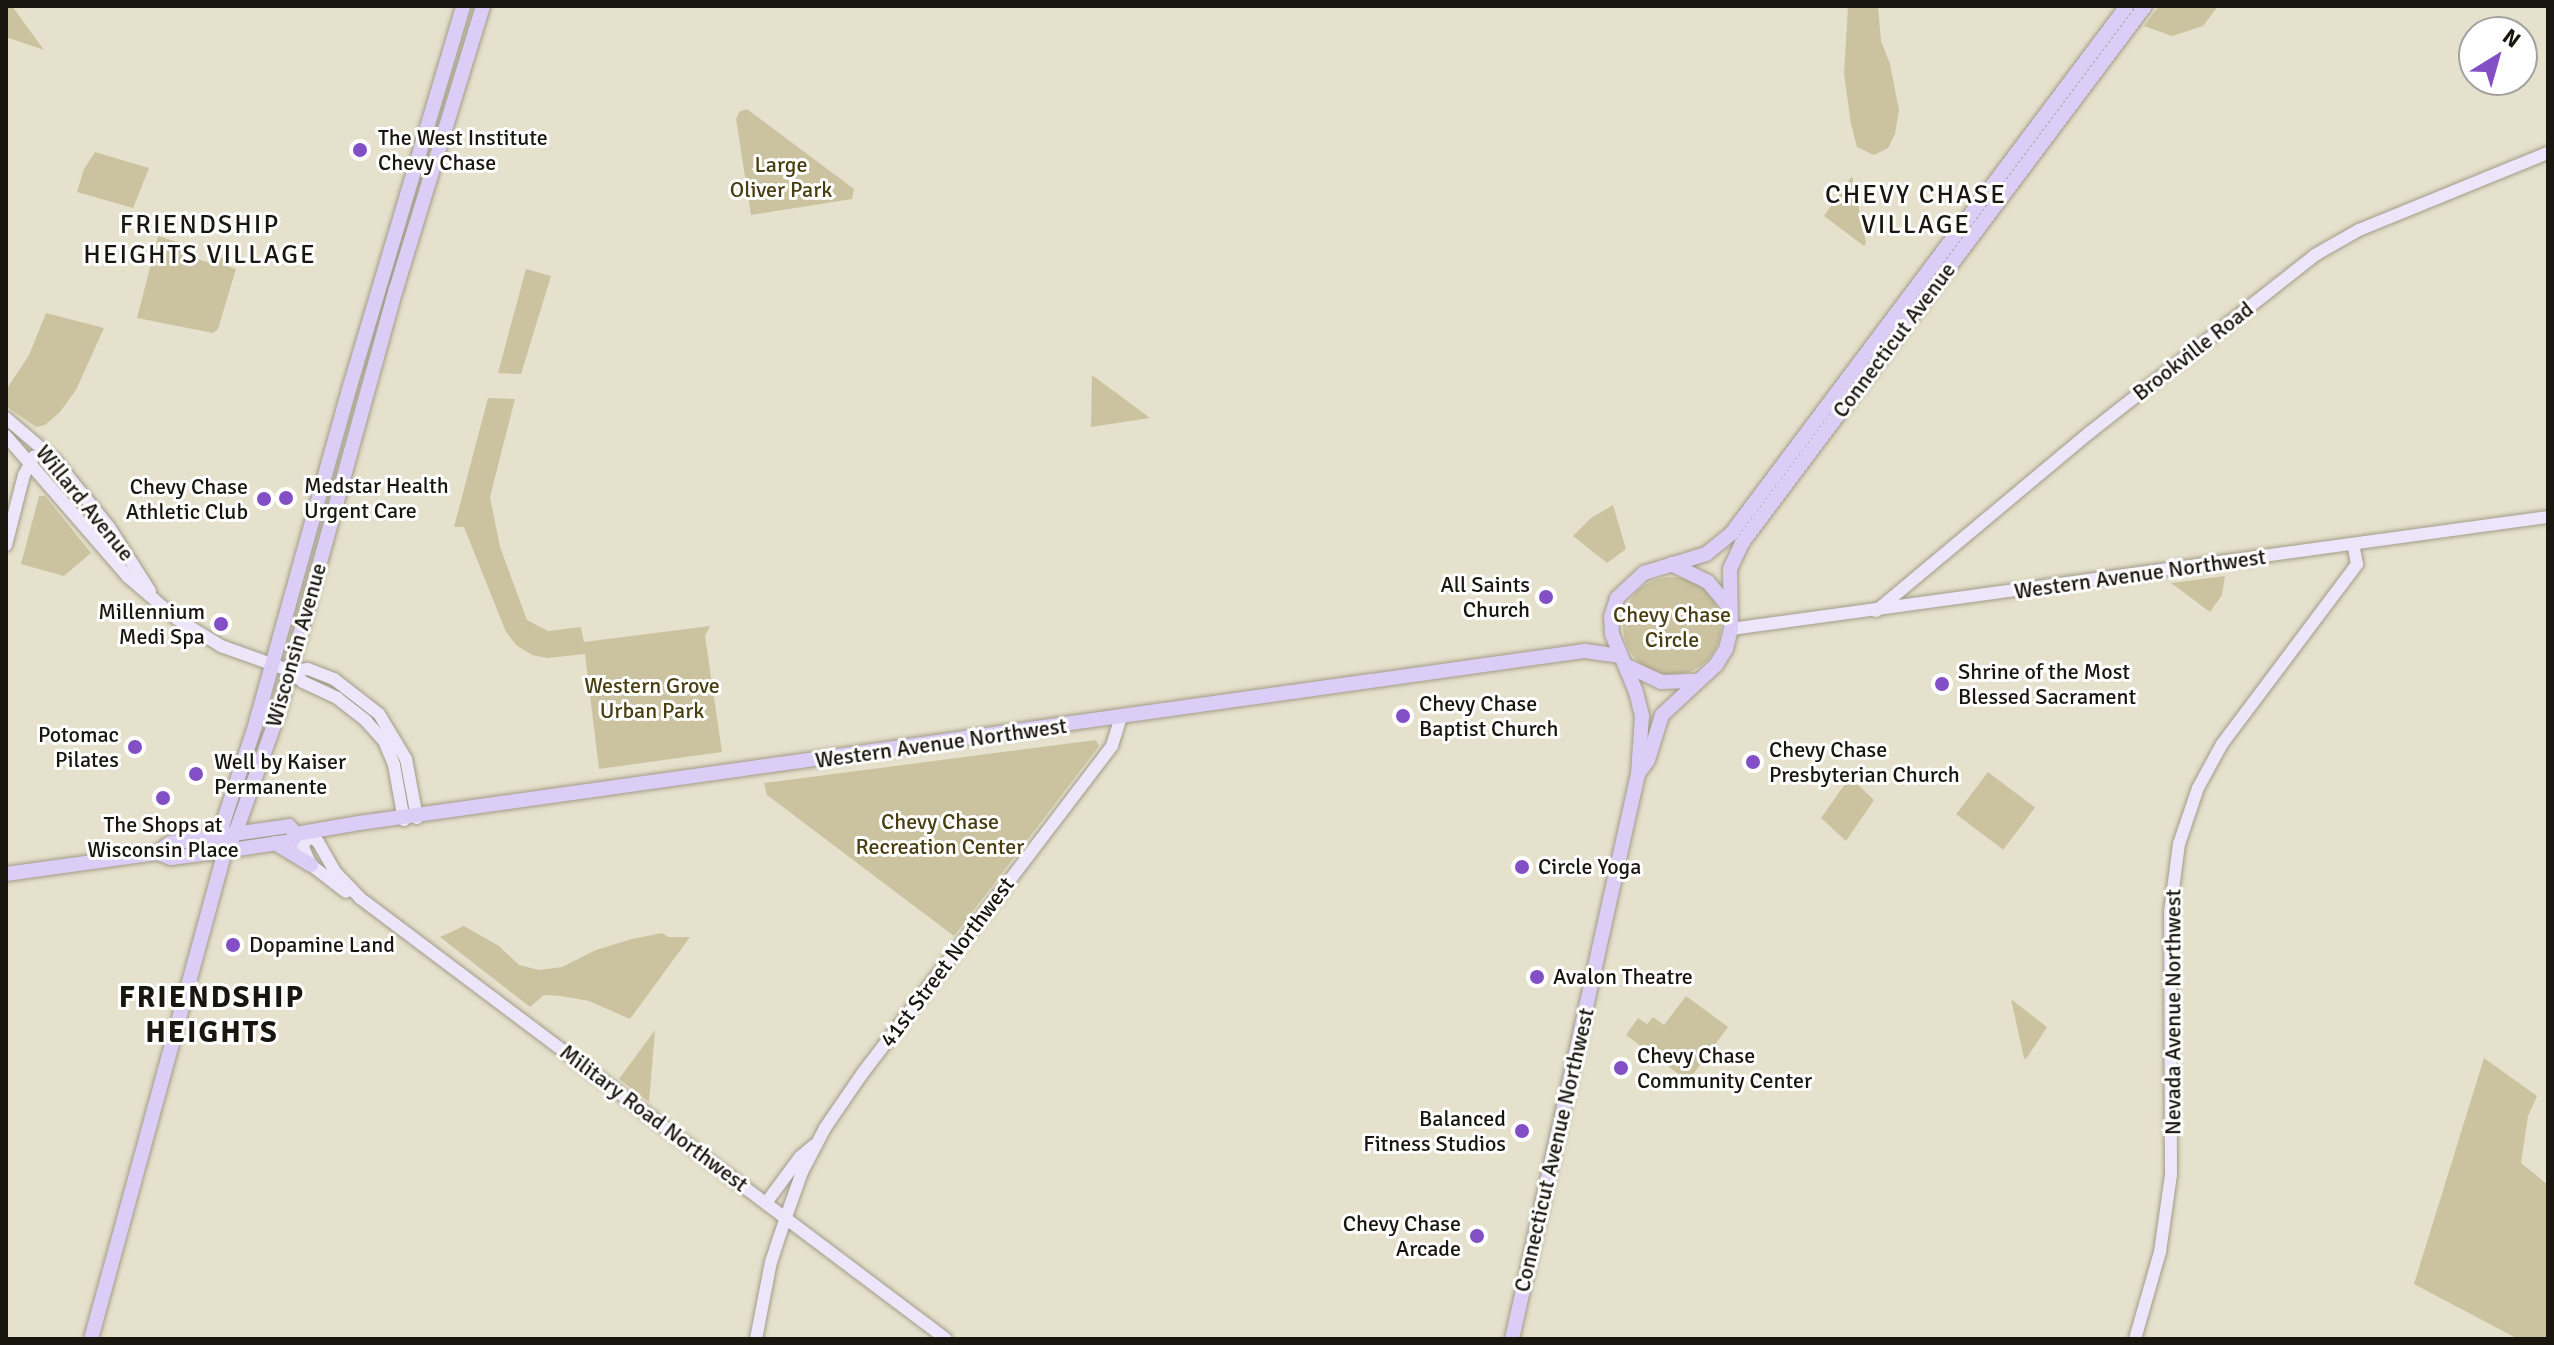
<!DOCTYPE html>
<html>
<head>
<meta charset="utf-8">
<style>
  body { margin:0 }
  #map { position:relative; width:2554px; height:1345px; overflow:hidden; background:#e6e1cc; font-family:Signika,sans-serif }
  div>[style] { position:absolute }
  .green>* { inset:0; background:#cbc3a0; transform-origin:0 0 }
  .round { border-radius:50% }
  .roads { filter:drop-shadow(0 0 2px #a19c88) drop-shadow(0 0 2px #a19c88) }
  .secondary>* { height:12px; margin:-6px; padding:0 6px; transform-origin:6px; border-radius:6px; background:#ede6fa }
  .primary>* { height:14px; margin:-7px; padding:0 7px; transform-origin:7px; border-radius:7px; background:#dccdf6 }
  .dots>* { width:22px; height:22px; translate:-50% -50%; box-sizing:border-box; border:4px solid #fff; border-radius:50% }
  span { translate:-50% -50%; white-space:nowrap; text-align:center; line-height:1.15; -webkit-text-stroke:6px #fff; paint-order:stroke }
  .poi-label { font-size:22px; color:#18160f }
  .left { translate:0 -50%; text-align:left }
  .right { translate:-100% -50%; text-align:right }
  .park-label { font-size:22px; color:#483e0f }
  .street-label { font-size:22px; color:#18160f }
  .quarter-label { font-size:26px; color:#18160f; letter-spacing:2px }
  .district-label { font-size:30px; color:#18160f; font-weight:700; letter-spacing:2px }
  .frame { position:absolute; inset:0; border:8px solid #18160f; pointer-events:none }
  .north { position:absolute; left:2458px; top:16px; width:80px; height:80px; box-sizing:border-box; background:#fff; border:2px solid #a3a29f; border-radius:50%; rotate:37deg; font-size:22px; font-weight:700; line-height:32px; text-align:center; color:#18160f }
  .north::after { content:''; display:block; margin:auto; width:28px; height:36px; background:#824fc7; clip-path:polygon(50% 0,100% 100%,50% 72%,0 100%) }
</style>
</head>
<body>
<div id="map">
  <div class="green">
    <i style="clip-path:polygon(6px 6px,12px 6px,44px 50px,6px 37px)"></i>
    <i style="clip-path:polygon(1848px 6px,1878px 6px,1881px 41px,1890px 64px,1899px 110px,1895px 134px,1888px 148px,1874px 155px,1857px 147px,1851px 124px,1844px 74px)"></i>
    <i style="clip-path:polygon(2159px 6px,2218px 6px,2203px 26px,2172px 36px,2144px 26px)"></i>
    <i style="clip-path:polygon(747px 109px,854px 189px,852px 199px,751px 215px,736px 119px,739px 112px)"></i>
    <i style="clip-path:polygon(95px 152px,149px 168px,133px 208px,77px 192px,84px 169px)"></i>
    <i style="clip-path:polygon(1852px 176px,1866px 243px,1864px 246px,1824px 216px)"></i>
    <i style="clip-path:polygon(158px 236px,183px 244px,180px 254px,211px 263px,214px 256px,226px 259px,224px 265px,236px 269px,218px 329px,213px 333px,137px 318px)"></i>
    <i style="clip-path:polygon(526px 269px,551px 276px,521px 374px,498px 373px)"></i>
    <i style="clip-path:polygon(46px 313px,104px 328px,76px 390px,60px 412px,45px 425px,36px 427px,6px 406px,6px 390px,29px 355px)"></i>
    <i style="clip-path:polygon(1092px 375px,1150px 418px,1091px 427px)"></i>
    <i style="clip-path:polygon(488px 398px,515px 399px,490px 497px,500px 547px,527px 620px,548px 631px,581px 627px,584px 642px,710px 626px,705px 636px,722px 752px,599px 769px,585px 654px,547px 658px,532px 655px,516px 645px,506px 632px,464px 527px,454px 527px)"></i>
    <i style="clip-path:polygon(39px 496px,45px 496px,91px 553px,64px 576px,21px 564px)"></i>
    <i style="clip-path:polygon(1613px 505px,1626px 549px,1607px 563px,1573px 536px,1591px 518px)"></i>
    <i style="clip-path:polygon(2225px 576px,2222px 595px,2210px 612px,2171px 583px)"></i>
    <i class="round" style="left:1623px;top:577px;width:98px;height:98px"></i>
    <i style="clip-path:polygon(1096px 740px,1099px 746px,954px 936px,767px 795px,764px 783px)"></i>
    <i style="left:1988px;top:772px;width:59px;height:53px;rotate:37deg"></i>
    <i style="clip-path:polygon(1850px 777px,1874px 800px,1846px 841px,1821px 818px)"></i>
    <i style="clip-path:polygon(464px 926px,499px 946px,519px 965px,539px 970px,562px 967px,596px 950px,632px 939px,662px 933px,668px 937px,690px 937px,630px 1019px,589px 1001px,561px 996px,544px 995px,530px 1007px,440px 937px)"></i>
    <i style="clip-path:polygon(1686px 996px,1728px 1027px,1688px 1081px,1626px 1035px,1638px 1018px,1647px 1024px,1653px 1017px,1664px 1025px)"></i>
    <i style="clip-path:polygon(2011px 999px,2047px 1027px,2026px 1059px,2024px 1058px)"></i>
    <i style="clip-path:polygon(655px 1030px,649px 1102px,619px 1079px)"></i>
    <i style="clip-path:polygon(2484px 1058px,2537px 1096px,2528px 1116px,2521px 1163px,2548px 1185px,2548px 1339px,2518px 1339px,2414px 1284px)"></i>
  </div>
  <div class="roads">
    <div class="secondary">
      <i style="left:6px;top:418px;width:65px;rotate:40.6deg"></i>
      <i style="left:55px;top:460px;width:86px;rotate:51.1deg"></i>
      <i style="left:109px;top:527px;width:76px;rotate:57.4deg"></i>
      <i style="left:6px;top:436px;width:186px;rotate:49.1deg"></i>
      <i style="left:128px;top:577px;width:65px;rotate:40.6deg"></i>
      <i style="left:177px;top:619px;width:52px;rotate:31.5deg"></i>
      <i style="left:221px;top:646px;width:74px;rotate:19.7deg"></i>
      <i style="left:291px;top:671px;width:16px;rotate:43deg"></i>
      <i style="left:303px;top:682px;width:38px;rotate:25deg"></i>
      <i style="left:337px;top:698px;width:37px;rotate:38deg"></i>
      <i style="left:366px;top:721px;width:27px;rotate:48deg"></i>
      <i style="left:384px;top:741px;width:26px;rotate:67deg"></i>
      <i style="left:394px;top:765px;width:56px;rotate:79.7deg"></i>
      <i style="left:6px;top:545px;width:72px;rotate:-75.6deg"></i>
      <i style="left:24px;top:475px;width:21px;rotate:-62deg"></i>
      <i style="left:1876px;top:611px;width:278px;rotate:-39.9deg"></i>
      <i style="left:2089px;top:433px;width:288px;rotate:-38.2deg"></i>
      <i style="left:2315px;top:255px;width:51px;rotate:-29.6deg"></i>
      <i style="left:2359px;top:230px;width:204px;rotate:-22.2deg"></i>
      <i style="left:1731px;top:629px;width:825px;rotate:-7.81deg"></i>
      <i style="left:291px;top:671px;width:17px;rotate:-7deg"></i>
      <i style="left:308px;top:669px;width:28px;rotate:21deg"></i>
      <i style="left:334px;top:679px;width:57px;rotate:37.9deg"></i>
      <i style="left:379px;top:714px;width:52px;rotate:59deg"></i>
      <i style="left:406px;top:759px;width:60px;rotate:79.4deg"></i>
      <i style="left:306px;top:832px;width:16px;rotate:40deg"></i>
      <i style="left:318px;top:842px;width:36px;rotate:60deg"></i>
      <i style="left:336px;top:873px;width:35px;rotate:46deg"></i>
      <i style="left:360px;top:898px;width:733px;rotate:36.96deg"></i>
      <i style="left:309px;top:838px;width:10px;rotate:135deg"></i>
      <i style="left:302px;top:845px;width:22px;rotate:66deg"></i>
      <i style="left:311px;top:865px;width:44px;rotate:37.6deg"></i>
      <i style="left:766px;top:1203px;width:57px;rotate:-53.5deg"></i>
      <i style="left:800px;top:1157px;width:17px;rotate:-40deg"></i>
      <i style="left:756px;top:1339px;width:78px;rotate:-79deg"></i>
      <i style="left:771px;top:1262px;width:47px;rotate:-71.6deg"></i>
      <i style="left:786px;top:1217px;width:48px;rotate:-70.4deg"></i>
      <i style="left:802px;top:1172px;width:50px;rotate:-62.4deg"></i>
      <i style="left:825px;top:1128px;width:65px;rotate:-55.6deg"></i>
      <i style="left:862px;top:1074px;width:412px;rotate:-52.7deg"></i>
      <i style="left:1112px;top:746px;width:30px;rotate:-73deg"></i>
      <i style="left:2135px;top:1339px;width:91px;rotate:-74deg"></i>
      <i style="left:2160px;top:1252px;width:78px;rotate:-81.9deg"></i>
      <i style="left:2171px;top:1175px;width:263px;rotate:-90.2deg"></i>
      <i style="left:2170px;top:912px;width:69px;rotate:-82.5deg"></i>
      <i style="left:2179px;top:844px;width:59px;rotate:-71.3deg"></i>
      <i style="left:2198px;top:788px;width:50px;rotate:-61.4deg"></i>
      <i style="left:2222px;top:744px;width:225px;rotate:-53.1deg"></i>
      <i style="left:2357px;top:564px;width:20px;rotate:-101deg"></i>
    </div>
    <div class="primary">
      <i style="left:1671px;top:564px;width:41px;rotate:25.9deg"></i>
      <i style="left:1708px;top:582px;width:34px;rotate:50deg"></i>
      <i style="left:1625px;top:665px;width:40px;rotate:25deg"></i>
      <i style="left:1661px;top:682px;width:35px;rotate:-2deg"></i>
      <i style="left:1638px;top:774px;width:17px;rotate:-54deg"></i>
      <i style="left:1648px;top:760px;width:47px;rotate:-72.7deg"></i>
      <i style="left:1662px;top:715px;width:74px;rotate:-42.8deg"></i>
      <i style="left:1716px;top:665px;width:19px;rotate:-58deg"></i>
      <i style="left:1726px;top:649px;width:21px;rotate:-76deg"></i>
      <i style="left:1731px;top:629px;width:60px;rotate:-91deg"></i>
      <i style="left:1730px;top:569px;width:29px;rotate:-65deg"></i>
      <i style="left:1742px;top:543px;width:671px;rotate:-53.11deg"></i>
      <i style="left:275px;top:843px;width:42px;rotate:31.4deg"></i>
      <i style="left:225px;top:851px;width:16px;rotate:-108deg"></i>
      <i style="left:220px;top:836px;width:13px;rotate:-77deg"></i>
      <i style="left:223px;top:823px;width:102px;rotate:-71.7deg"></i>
      <i style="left:255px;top:726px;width:353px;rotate:-74.4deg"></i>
      <i style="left:350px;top:386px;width:396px;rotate:-73.4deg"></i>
      <i style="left:157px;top:853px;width:16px;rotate:-38deg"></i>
      <i style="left:170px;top:843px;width:120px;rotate:-8.1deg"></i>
      <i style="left:289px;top:826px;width:11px;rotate:49deg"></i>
      <i style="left:6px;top:874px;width:152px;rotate:-7.9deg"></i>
      <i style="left:157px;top:853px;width:15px;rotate:20deg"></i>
      <i style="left:171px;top:858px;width:54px;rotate:-7.4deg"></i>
      <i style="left:225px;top:851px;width:68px;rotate:-8.5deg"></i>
      <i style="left:292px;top:841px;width:8px;rotate:-60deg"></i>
      <i style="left:296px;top:834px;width:64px;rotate:-9.9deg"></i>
      <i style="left:359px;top:823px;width:1238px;rotate:-7.99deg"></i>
      <i style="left:1585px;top:651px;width:34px;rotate:8deg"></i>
      <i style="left:91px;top:1339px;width:506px;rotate:-74.65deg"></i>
      <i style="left:225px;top:851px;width:20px;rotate:-60deg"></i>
      <i style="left:235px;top:834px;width:127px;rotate:-70.3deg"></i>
      <i style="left:278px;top:714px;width:441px;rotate:-74.5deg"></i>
      <i style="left:396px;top:289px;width:296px;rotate:-72.9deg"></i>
      <i style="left:1512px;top:1339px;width:579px;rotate:-77.43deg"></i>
      <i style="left:1638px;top:774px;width:58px;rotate:-86.1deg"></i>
      <i style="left:1642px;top:716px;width:25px;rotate:-104deg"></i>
      <i style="left:1636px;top:692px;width:63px;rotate:-112.5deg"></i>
      <i style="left:1612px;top:634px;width:17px;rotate:-93deg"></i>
      <i style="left:1611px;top:617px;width:20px;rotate:-72deg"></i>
      <i style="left:1617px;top:598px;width:37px;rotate:-43deg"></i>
      <i style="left:1644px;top:573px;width:65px;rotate:-17deg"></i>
      <i style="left:1706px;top:554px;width:32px;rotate:-39deg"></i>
      <i style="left:1731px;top:534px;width:660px;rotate:-53.13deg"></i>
    </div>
  </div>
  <div class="dots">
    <i style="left:360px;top:150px;background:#824fc7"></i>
    <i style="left:286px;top:498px;background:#824fc7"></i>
    <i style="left:264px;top:499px;background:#824fc7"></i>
    <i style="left:1546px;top:597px;background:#824fc7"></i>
    <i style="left:221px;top:624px;background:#824fc7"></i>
    <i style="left:1942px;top:684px;background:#824fc7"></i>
    <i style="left:1403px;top:716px;background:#824fc7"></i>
    <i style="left:135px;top:747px;background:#824fc7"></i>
    <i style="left:1753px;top:762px;background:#824fc7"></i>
    <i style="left:196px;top:774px;background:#824fc7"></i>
    <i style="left:163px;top:798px;background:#824fc7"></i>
    <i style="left:1522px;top:867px;background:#824fc7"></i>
    <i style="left:233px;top:945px;background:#824fc7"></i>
    <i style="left:1537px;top:977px;background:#824fc7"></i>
    <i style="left:1621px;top:1068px;background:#824fc7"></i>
    <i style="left:1522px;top:1131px;background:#824fc7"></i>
    <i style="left:1477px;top:1236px;background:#824fc7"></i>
  </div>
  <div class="poi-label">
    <span class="left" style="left:378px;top:150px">The West Institute<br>Chevy Chase</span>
    <span class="left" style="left:304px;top:498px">Medstar Health<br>Urgent Care</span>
    <span class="right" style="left:248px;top:499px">Chevy Chase<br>Athletic Club</span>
    <span class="right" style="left:1530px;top:597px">All Saints<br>Church</span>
    <span class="right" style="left:205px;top:624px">Millennium<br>Medi Spa</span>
    <span class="left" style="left:1958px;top:684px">Shrine of the Most<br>Blessed Sacrament</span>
    <span class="left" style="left:1419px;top:716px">Chevy Chase<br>Baptist Church</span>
    <span class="right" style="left:119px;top:747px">Potomac<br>Pilates</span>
    <span class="left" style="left:1769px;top:762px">Chevy Chase<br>Presbyterian Church</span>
    <span class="left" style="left:214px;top:774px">Well by Kaiser<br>Permanente</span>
    <span style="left:163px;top:837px">The Shops at<br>Wisconsin Place</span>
    <span class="left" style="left:1538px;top:867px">Circle Yoga</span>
    <span class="left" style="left:249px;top:945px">Dopamine Land</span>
    <span class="left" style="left:1553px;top:977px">Avalon Theatre</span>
    <span class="left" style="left:1637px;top:1068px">Chevy Chase<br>Community Center</span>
    <span class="right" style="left:1506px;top:1131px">Balanced<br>Fitness Studios</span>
    <span class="right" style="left:1461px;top:1236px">Chevy Chase<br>Arcade</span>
  </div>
  <div class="park-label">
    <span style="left:781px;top:177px">Large<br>Oliver Park</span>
    <span style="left:1672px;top:627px">Chevy Chase<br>Circle</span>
    <span style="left:652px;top:698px">Western Grove<br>Urban Park</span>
    <span style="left:940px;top:834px">Chevy Chase<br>Recreation Center</span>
  </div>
  <div class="street-label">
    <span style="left:1894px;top:340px;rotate:-53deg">Connecticut Avenue</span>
    <span style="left:2193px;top:351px;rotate:-38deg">Brookville Road</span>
    <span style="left:85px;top:503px;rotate:51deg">Willard Avenue</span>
    <span style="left:2140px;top:574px;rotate:-8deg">Western Avenue Northwest</span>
    <span style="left:296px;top:645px;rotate:-74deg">Wisconsin Avenue</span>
    <span style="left:941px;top:743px;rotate:-8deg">Western Avenue Northwest</span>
    <span style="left:947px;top:962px;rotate:-53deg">41st Street Northwest</span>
    <span style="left:2173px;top:1012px;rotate:-90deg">Nevada Avenue Northwest</span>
    <span style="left:654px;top:1118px;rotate:37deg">Military Road Northwest</span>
    <span style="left:1554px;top:1150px;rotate:-77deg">Connecticut Avenue Northwest</span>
  </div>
  <div class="quarter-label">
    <span style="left:1916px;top:211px">CHEVY CHASE<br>VILLAGE</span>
    <span style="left:200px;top:241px">FRIENDSHIP<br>HEIGHTS VILLAGE</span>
  </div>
  <div class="district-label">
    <span style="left:212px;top:1015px">FRIENDSHIP<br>HEIGHTS</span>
  </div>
  <div class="frame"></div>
  <div class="north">N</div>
</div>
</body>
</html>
